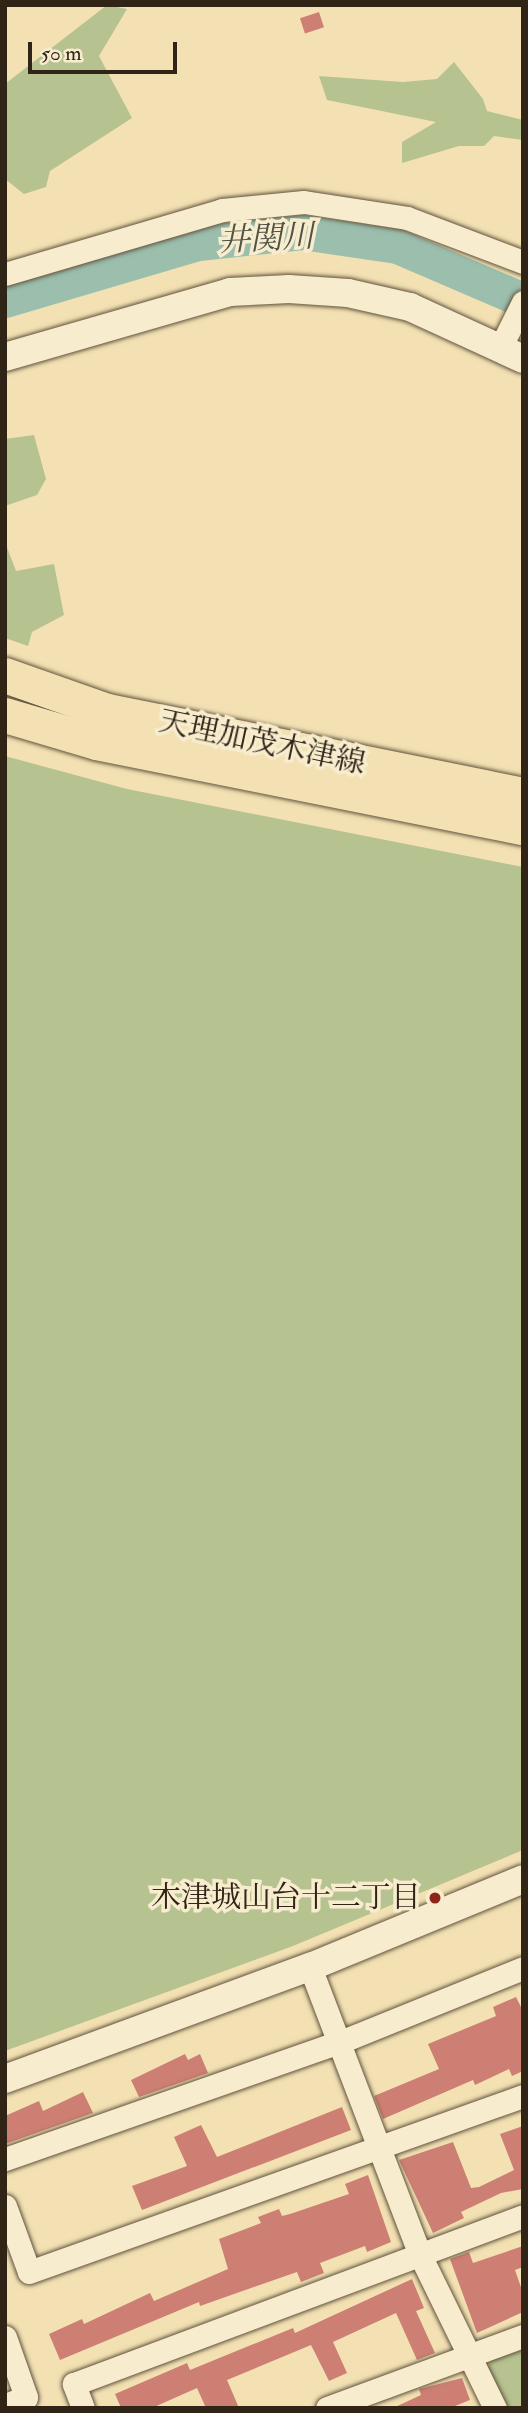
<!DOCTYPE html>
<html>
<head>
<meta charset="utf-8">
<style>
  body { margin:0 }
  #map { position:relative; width:528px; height:2413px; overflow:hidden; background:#f3e1b3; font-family:"IM FELL Double Pica","Noto Serif JP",serif }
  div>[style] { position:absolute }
  .green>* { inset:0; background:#b6c390 }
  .river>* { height:35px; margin:-17.5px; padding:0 17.5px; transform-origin:17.5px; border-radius:17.5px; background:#9bbead }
  .building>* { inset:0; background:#cd7f74; transform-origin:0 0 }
  .roads { filter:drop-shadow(0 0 2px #61533e) drop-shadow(0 0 2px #61533e) }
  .minor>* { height:23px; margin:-11.5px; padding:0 11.5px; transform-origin:11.5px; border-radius:11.5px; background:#f7ecce }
  .tertiary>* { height:28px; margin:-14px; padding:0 14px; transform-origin:14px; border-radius:14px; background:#f7ecce }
  .primary>* { height:35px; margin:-17.5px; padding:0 17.5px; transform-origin:17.5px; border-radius:17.5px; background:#f3e1b3 }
  .dots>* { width:19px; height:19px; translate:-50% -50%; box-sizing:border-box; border:4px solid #f7ecce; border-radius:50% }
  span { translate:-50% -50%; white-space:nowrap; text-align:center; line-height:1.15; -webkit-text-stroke:7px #f7ecce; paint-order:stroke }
  .street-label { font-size:30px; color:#302417 }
  .poi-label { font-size:30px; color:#302417 }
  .right { translate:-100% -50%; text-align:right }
  .water-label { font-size:32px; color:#505244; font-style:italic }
  .frame { position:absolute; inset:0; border:7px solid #302417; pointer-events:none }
  .scale { position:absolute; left:28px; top:42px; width:149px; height:32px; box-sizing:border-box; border:4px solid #302417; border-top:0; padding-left:9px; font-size:21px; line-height:24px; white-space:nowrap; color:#302417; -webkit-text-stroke:5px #f7ecce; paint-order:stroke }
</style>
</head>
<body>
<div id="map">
  <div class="green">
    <i style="clip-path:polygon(107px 5px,127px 9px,99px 56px,132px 118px,50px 171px,46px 187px,24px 194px,5px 179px,5px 84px)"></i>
    <i style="clip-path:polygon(454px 62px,483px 99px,487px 111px,523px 120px,523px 140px,494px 136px,484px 146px,459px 146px,402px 163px,402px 142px,436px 122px,327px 100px,319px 76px,403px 82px,437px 79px)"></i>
    <i style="clip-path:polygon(34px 435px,46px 479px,37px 495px,5px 506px,5px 439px)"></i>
    <i style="clip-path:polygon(5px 542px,16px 571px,54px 564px,64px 615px,32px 632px,28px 646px,5px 638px)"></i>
    <i style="clip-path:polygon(5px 756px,127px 789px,523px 867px,523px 1850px,293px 1946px,5px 2051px)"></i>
    <i style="clip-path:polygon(523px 2347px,523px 2408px,509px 2408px,487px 2370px,492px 2358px)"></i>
  </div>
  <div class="river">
    <i style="left:5px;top:300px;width:201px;rotate:-16.5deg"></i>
    <i style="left:198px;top:243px;width:105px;rotate:-6deg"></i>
    <i style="left:302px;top:232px;width:96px;rotate:8.4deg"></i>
    <i style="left:397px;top:246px;width:137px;rotate:23.2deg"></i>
  </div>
  <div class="building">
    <i style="left:319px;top:12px;width:16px;height:20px;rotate:72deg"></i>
    <i style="clip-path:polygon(516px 1997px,523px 2011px,523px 2071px,512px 2076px,509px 2069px,475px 2085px,473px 2080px,383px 2119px,374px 2096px,439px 2069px,428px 2044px,496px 2016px,493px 2007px)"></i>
    <i style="clip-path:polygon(185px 2054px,188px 2060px,200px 2054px,208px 2073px,139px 2097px,131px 2080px)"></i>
    <i style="clip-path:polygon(83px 2092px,93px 2113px,5px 2144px,5px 2116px,39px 2101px,43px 2111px)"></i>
    <i style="clip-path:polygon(342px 2107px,351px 2130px,142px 2210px,132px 2186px,187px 2166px,174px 2137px,201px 2125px,217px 2157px)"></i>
    <i style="clip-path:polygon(523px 2126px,523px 2189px,501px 2193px,461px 2212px,464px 2218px,433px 2233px,399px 2160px,453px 2142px,471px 2188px,479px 2187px,514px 2170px,500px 2134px)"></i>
    <i style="clip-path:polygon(368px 2175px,391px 2242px,367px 2252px,365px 2246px,320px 2263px,324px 2273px,301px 2282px,297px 2272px,200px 2306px,199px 2302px,60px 2360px,49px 2334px,82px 2319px,84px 2324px,150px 2293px,154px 2301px,228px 2269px,219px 2239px,261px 2223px,258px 2217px,279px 2209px,282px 2216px,290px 2214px,349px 2194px,345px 2184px)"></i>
    <i style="clip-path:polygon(523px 2246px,523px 2267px,515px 2270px,523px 2293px,523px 2312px,477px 2333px,450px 2259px,469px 2252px,473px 2263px)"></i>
    <i style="clip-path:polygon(412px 2279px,424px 2308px,416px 2311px,435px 2353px,417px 2360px,396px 2313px,333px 2342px,347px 2373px,329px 2381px,311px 2345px,227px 2380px,239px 2408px,206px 2408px,197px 2388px,152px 2408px,121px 2408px,115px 2394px,187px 2363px,190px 2370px,293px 2328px,295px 2333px)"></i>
    <i style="clip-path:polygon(462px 2378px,470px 2400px,450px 2408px,393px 2408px,421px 2395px,419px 2389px)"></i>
  </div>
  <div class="roads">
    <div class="minor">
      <i style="left:5px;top:274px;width:226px;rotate:-16.4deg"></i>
      <i style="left:222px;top:210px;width:82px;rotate:-5.6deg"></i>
      <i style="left:304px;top:202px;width:104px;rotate:8.8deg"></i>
      <i style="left:407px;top:218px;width:124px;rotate:20.8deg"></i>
      <i style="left:501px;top:346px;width:49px;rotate:-63.4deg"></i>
      <i style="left:310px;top:1967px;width:306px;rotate:69.1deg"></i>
      <i style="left:419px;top:2253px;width:173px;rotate:63.9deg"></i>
      <i style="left:5px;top:2159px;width:355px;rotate:-19.3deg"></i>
      <i style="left:340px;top:2042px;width:197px;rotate:-22deg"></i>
      <i style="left:5px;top:2206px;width:70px;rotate:70deg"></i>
      <i style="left:29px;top:2272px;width:524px;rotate:-19.61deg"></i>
      <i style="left:5px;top:2337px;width:64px;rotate:70.7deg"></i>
      <i style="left:26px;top:2397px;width:22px;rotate:159deg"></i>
      <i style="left:83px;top:2408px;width:26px;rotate:-111deg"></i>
      <i style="left:74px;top:2384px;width:479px;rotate:-20.5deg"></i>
      <i style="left:327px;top:2408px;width:209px;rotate:-20.2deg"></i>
    </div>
    <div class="tertiary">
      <i style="left:5px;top:357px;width:234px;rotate:-16.1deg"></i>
      <i style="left:230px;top:292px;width:59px;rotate:-2.9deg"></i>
      <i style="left:289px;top:289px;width:59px;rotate:3.9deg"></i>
      <i style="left:348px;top:293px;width:64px;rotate:12.7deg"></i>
      <i style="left:410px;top:307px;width:124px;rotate:24.7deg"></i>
      <i style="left:5px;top:2079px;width:325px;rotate:-20.2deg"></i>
      <i style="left:310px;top:1967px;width:230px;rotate:-22.4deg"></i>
    </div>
    <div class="primary">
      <i style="left:5px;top:675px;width:108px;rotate:19.4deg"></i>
      <i style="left:107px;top:711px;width:424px;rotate:11.4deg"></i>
      <i style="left:5px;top:715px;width:95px;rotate:16.5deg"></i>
      <i style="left:96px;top:742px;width:435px;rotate:11.3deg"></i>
    </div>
  </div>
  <div class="dots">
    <i style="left:435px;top:1898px;background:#8f2418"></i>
  </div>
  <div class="street-label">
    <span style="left:262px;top:743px;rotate:12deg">天理加茂木津線</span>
  </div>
  <div class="poi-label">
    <span class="right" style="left:421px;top:1898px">木津城山台十二丁目</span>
  </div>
  <div class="water-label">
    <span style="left:266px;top:239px;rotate:-3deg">井関川</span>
  </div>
  <div class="frame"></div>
  <div class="scale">50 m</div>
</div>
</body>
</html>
